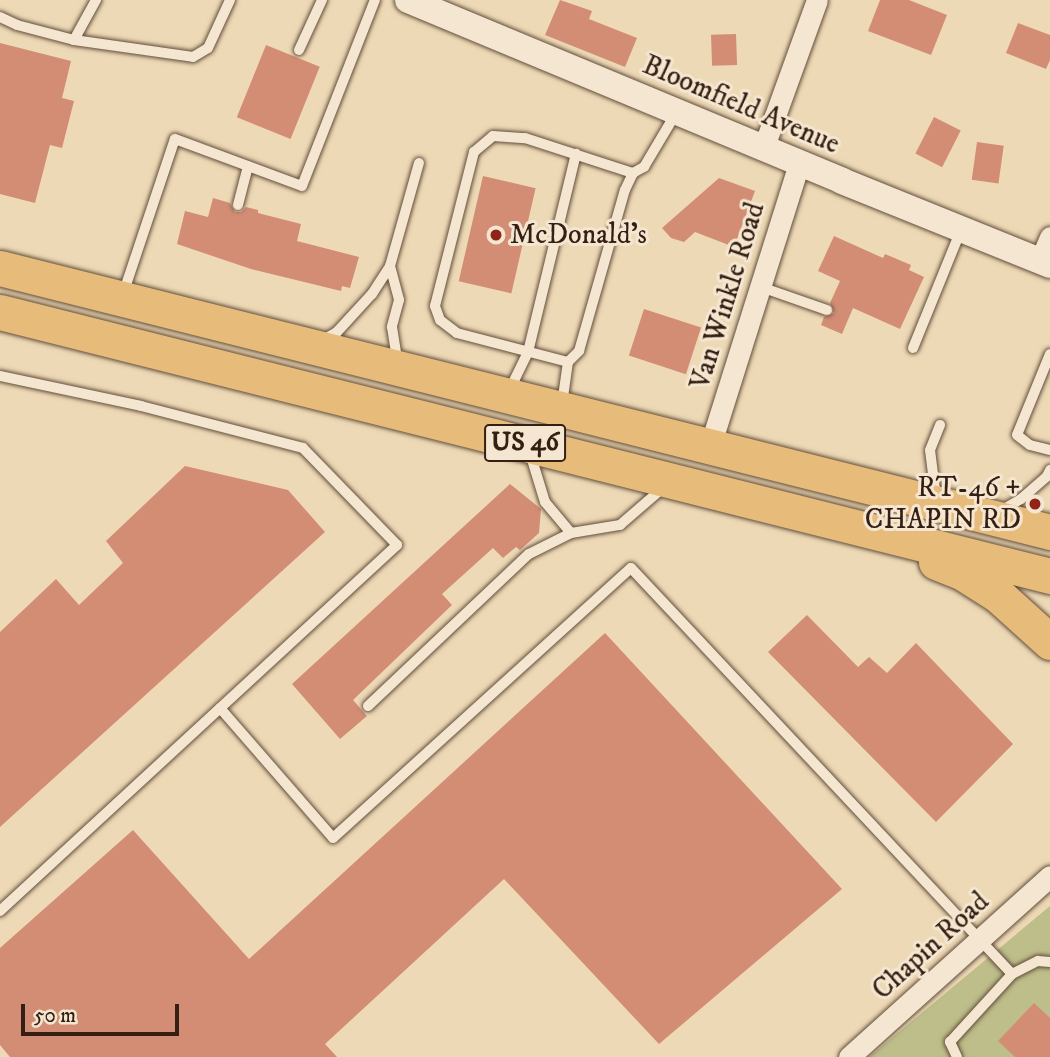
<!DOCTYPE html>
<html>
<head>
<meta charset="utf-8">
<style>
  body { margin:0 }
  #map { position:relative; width:1050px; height:1057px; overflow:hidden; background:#eed9b6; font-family:"IM FELL DW Pica",serif }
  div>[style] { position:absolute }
  .green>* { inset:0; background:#bebe8a }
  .building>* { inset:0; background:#d38d75; transform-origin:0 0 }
  .roads { filter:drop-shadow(0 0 2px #624e3b) drop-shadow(0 0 2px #624e3b) }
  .service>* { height:10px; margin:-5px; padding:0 5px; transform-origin:5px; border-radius:5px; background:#f4e6d0 }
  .minor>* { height:21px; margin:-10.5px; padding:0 10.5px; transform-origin:10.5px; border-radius:10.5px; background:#f4e6d0 }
  .tertiary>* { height:26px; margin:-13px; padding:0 13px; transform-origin:13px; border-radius:13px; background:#f4e6d0 }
  .trunk>* { height:35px; margin:-17.5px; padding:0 17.5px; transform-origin:17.5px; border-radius:17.5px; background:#e7bc7b }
  .dots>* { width:19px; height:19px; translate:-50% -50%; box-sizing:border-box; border:4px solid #f4e6d0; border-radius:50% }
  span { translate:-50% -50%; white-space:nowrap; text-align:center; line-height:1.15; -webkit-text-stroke:6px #f4e6d0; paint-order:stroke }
  .shield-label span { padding:2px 5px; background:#f4e6d0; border:2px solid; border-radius:5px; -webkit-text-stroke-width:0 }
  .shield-label { font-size:26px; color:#341f12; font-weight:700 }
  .street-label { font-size:28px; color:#341f12 }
  .poi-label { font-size:28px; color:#341f12 }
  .left { translate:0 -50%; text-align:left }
  .right { translate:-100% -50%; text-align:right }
  .scale { position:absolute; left:21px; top:1004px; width:158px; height:32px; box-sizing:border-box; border:4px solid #341f12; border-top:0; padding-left:9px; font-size:21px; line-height:24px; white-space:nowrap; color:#341f12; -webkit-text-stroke:5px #f4e6d0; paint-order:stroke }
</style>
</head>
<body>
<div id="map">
  <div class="green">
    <i style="clip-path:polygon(1050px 906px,1050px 1057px,869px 1057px)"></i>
  </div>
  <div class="building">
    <i style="clip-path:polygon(560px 0,592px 11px,589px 19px,637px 38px,625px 67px,545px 35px)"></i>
    <i style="clip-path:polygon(880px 0,909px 0,947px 15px,931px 55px,868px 31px)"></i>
    <i style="clip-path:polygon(1018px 23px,1050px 35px,1050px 60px,1046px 69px,1006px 53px)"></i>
    <i style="left:736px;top:34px;width:31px;height:25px;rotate:88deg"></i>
    <i style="clip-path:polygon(0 43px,71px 61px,62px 98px,74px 101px,62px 148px,50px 145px,35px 203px,0 194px)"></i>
    <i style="left:266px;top:45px;width:58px;height:78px;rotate:22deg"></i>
    <i style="left:934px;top:117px;width:30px;height:41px;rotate:27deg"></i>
    <i style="left:977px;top:142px;width:27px;height:38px;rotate:8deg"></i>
    <i style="left:483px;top:176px;width:54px;height:108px;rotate:13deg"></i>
    <i style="clip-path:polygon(719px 178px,755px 191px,734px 247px,695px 232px,684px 242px,671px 238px,662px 228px)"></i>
    <i style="clip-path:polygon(213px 198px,230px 203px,235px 212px,241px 212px,246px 207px,258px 210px,258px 213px,301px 224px,297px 241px,359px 257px,350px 288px,342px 286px,341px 291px,251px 269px,177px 244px,185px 211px,208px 217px)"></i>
    <i style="clip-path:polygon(834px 236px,883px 258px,885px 254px,911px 265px,909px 270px,924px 277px,900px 329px,853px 308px,842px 334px,821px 325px,824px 317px,834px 313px,830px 303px,840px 281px,818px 271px)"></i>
    <i style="left:644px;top:309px;width:60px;height:49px;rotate:18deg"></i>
    <i style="clip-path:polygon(185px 466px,288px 490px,325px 532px,0 827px,0 632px,56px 579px,79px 605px,123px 563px,106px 541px)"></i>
    <i style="clip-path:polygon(510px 484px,541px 509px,539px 533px,520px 550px,516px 547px,503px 558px,493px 548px,442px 594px,452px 605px,353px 700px,367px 716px,340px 739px,292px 684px)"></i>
    <i style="clip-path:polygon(807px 615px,858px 667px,869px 657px,887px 673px,916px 643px,1013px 744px,936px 822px,768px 652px)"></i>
    <i style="clip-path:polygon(605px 633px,842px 889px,659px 1044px,504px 879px,325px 1044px,337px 1057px,10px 1057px,0 1045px,0 948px,133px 830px,249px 959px)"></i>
    <i style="clip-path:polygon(1034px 1003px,1050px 1018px,1050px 1057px,1015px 1057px,998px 1041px)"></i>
  </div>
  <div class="roads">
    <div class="service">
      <i style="left:0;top:17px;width:19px;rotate:25deg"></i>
      <i style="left:17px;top:25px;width:59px;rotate:14.7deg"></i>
      <i style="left:74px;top:40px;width:120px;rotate:8.1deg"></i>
      <i style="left:193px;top:57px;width:17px;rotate:-31deg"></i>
      <i style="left:208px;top:48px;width:53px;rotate:-65.4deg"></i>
      <i style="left:74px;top:40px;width:46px;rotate:-61.2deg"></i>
      <i style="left:299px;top:50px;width:55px;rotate:-65.3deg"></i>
      <i style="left:238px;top:205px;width:40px;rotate:-75.6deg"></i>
      <i style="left:390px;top:266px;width:35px;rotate:75deg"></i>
      <i style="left:399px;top:300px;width:28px;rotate:105deg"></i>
      <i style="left:392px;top:327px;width:33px;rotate:81deg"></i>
      <i style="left:761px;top:287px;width:70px;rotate:19.2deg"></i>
      <i style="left:123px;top:294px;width:163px;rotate:-71.5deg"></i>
      <i style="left:175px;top:139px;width:135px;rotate:20.3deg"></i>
      <i style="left:302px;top:186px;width:200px;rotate:-68.6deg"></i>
      <i style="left:323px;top:340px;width:16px;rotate:-30deg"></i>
      <i style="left:337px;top:332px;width:52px;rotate:-47.4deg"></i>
      <i style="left:372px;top:294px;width:33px;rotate:-57deg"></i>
      <i style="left:390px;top:266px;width:107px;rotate:-74.3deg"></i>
      <i style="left:913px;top:348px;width:127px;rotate:-67.9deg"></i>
      <i style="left:1050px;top:354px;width:87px;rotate:112.2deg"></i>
      <i style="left:1017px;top:435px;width:16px;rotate:38deg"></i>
      <i style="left:1030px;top:445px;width:21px;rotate:14deg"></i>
      <i style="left:568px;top:362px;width:115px;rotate:-165.4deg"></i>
      <i style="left:457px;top:333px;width:21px;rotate:-143deg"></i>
      <i style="left:440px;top:320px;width:15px;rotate:-110deg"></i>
      <i style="left:435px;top:306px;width:159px;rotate:-75.8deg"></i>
      <i style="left:474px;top:152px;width:25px;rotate:-40deg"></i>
      <i style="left:493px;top:136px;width:32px;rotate:4deg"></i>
      <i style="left:525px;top:138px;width:114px;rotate:18deg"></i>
      <i style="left:0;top:376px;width:144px;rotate:12deg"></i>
      <i style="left:141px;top:406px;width:167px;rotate:14.5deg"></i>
      <i style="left:303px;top:448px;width:135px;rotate:45.9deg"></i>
      <i style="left:397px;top:545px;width:540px;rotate:137.33deg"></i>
      <i style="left:509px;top:391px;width:43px;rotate:-64deg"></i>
      <i style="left:528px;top:352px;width:204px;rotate:-76.4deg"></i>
      <i style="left:562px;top:404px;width:42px;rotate:-81.9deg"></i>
      <i style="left:568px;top:362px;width:16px;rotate:-45deg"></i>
      <i style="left:579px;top:351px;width:167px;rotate:-74.1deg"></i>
      <i style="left:625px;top:190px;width:19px;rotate:-65deg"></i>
      <i style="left:633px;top:173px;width:13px;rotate:-29deg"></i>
      <i style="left:644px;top:167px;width:63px;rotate:-59.3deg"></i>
      <i style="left:530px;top:453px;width:51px;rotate:73deg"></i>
      <i style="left:545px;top:502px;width:40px;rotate:50deg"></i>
      <i style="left:571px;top:533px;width:50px;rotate:-9.3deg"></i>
      <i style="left:620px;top:525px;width:60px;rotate:-40.9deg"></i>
      <i style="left:936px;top:498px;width:48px;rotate:-97.1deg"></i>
      <i style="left:930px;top:450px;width:27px;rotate:-68deg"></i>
      <i style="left:1002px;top:510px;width:22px;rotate:-30deg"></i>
      <i style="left:1021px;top:499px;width:35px;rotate:-41deg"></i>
      <i style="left:1047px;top:476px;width:7px;rotate:-63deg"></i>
      <i style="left:368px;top:706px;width:221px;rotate:-43.4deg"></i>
      <i style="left:529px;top:554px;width:47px;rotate:-26.6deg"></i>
      <i style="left:220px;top:708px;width:172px;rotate:49deg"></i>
      <i style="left:333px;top:838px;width:402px;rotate:-42.2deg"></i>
      <i style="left:631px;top:568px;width:557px;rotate:46.82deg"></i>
      <i style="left:1012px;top:974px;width:29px;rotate:-27deg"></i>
      <i style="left:1038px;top:961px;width:12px;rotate:5deg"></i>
      <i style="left:957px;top:1057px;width:17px;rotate:-115deg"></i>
      <i style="left:950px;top:1042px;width:92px;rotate:-47.6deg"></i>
    </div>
    <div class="minor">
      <i style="left:763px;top:149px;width:158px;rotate:-70.1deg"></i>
      <i style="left:1040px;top:261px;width:26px;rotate:-67deg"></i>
      <i style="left:710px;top:446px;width:296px;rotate:-72.5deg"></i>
      <i style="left:849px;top:1057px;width:270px;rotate:-42deg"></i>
    </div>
    <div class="tertiary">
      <i style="left:408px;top:0;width:470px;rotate:22.6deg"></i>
      <i style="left:842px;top:181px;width:224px;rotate:22deg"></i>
    </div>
    <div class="trunk">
      <i style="left:0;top:268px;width:1083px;rotate:14.11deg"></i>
      <i style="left:0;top:312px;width:1083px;rotate:14.11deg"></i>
      <i style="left:936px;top:562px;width:29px;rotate:22deg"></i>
      <i style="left:963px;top:573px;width:41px;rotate:32.2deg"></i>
      <i style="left:998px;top:595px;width:70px;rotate:42.1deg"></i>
    </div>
  </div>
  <div class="dots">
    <i style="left:496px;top:235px;background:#8f2418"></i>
    <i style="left:1035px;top:504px;background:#8f2418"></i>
  </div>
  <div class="shield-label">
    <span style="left:525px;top:443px">US 46</span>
  </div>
  <div class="street-label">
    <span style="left:741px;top:105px;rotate:23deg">Bloomfield Avenue</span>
    <span style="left:728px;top:296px;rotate:-73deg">Van Winkle Road</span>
    <span style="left:931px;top:946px;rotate:-42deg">Chapin Road</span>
  </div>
  <div class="poi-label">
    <span class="left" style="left:510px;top:235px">McDonald's</span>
    <span class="right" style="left:1021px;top:504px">RT-46 +<br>CHAPIN RD</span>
  </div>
  <div class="scale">50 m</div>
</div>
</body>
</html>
